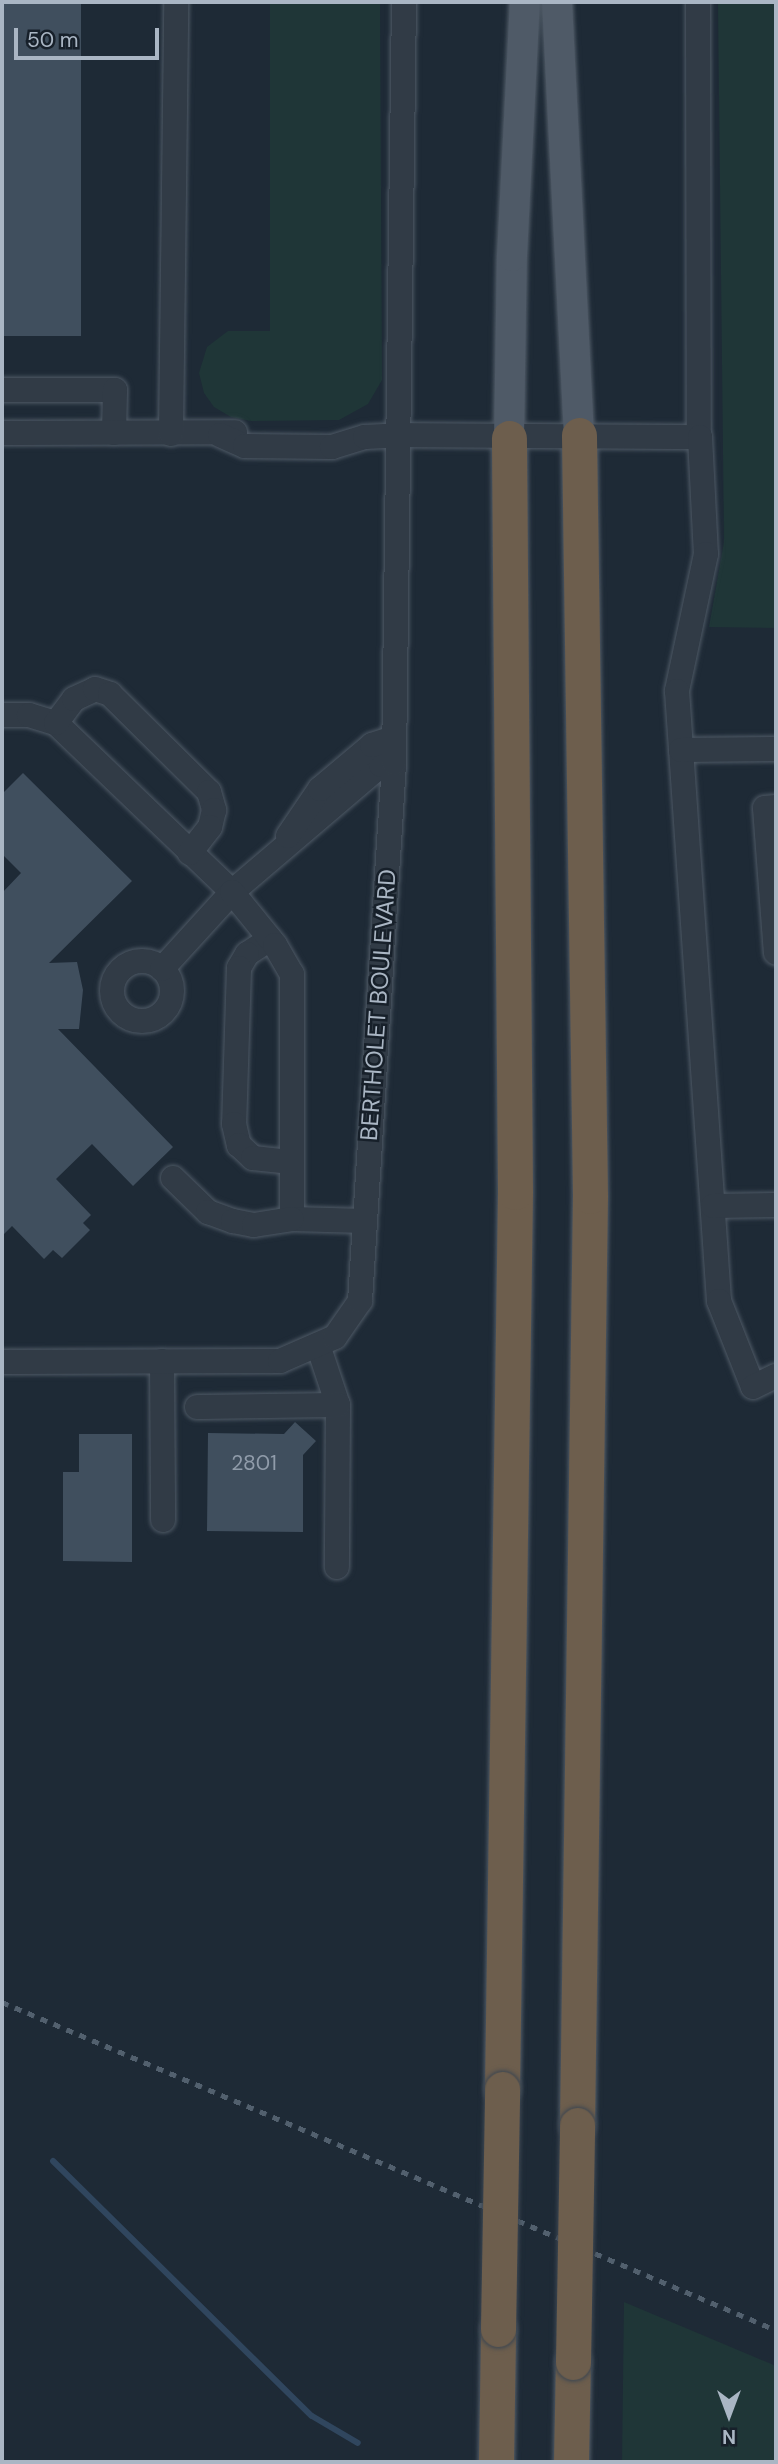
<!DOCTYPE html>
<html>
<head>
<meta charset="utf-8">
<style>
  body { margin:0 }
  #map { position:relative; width:778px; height:2464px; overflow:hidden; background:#1e2a36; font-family:"DM Sans",sans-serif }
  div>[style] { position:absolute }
  .green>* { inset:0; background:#1f3637 }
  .stream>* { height:6px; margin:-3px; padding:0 3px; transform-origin:3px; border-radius:3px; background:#30465e }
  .building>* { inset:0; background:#404f5e; transform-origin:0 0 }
  .roads { filter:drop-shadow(0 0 2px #4e5965) drop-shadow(0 0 2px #4e5965) }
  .minor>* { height:24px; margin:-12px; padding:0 12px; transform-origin:12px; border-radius:12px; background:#313b46 }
  .minor>.ring { margin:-12px; padding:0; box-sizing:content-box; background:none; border:24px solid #313b46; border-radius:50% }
  .major>* { height:30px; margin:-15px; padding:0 15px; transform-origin:15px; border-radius:15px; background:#4f5a67 }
  .highway>* { height:35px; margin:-17.5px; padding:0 17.5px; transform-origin:17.5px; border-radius:17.5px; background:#6d5e4d }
  .rail>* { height:5px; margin-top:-2.5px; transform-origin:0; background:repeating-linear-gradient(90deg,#52606e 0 7px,transparent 0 14px) }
  .bridges { filter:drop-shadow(0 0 2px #3c4651) drop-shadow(0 0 2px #3c4651) }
  .highway-bridge>* { height:35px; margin:-17.5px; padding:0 17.5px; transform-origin:17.5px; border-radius:17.5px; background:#6d5e4d }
  span { translate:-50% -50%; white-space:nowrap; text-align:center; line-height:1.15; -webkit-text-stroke:5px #17202a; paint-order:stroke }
  .number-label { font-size:21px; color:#909caa }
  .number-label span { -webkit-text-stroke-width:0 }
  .street-label { font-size:24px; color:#aab6c4 }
  .frame { position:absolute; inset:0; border:4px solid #aab6c4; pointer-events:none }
  .north { position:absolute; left:694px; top:2380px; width:70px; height:70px; -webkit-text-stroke:5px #17202a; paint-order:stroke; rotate:180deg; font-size:19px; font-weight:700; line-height:28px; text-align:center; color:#aab6c4 }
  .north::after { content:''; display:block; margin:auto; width:24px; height:32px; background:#aab6c4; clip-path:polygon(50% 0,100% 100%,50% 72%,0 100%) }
  .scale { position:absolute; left:14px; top:28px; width:145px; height:32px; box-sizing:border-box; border:4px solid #aab6c4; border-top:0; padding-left:9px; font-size:21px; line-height:24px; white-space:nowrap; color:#aab6c4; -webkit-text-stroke:5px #17202a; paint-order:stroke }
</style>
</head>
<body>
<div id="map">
  <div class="green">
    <i style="clip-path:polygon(270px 2px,380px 2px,382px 380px,368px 404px,339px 420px,251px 421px,231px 417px,214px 407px,204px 393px,199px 373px,207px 347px,228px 331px,270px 331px)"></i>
    <i style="clip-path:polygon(718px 2px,776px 2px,776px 628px,709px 627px,724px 542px)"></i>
    <i style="clip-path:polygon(624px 2302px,776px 2366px,776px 2462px,622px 2462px)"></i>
  </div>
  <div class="stream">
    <i style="left:53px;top:2161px;width:363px;rotate:44.6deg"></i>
    <i style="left:312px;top:2416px;width:53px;rotate:30.4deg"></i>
  </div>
  <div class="building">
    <i style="left:2px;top:2px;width:79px;height:334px"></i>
    <i style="clip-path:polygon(23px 773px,132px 881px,49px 963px,77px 962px,83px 990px,79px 1029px,58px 1029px,173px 1147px,133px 1186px,92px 1144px,56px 1179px,91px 1215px,83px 1223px,90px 1230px,62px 1258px,53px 1250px,44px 1259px,12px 1226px,2px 1236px,2px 893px,21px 873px,2px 854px,2px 794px)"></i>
    <i style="clip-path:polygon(295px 1422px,316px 1441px,303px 1455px,303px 1532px,207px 1531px,208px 1433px,284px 1434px)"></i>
    <i style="clip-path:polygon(79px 1434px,132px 1434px,132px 1562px,63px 1561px,63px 1472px,79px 1472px)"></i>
  </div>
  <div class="roads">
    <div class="minor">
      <i style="left:698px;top:2px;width:435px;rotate:89.9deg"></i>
      <i style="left:2px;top:390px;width:113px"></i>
      <i style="left:115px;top:390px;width:43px;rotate:91.3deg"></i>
      <i style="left:2px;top:433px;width:233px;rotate:-0.2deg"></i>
      <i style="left:171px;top:434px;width:432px;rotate:-89.3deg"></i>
      <i style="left:220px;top:435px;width:27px;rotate:24deg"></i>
      <i style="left:245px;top:446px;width:87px;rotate:0.7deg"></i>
      <i style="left:332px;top:447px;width:34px;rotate:-17deg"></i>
      <i style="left:365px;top:437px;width:35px;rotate:-3deg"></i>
      <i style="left:400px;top:435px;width:300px;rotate:0.4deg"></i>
      <i style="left:700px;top:437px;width:117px;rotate:87.1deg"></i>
      <i style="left:706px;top:554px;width:140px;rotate:102deg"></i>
      <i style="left:677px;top:691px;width:611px;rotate:86.06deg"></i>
      <i style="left:719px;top:1301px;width:92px;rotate:68.4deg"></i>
      <i style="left:753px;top:1387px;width:25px;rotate:-26deg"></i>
      <i style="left:2px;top:715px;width:27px"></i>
      <i style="left:29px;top:715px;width:28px;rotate:17deg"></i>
      <i style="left:56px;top:723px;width:244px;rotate:43.8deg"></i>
      <i style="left:232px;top:892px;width:196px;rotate:-40.4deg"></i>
      <i style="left:381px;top:765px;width:13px;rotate:-9deg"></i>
      <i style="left:56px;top:723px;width:30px;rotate:-53deg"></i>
      <i style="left:74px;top:699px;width:23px;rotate:-25deg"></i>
      <i style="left:95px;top:689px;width:16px;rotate:18deg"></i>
      <i style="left:110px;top:694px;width:139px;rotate:44.7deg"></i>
      <i style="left:209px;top:792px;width:19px;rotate:74deg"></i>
      <i style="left:214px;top:810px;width:17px;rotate:103deg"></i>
      <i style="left:210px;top:827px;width:33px;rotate:128deg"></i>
      <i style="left:681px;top:750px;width:95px;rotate:-0.6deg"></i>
      <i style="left:776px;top:807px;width:11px;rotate:175deg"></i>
      <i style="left:765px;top:808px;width:145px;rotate:85.7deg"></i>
      <i style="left:288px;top:836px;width:57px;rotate:-55.8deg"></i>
      <i style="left:320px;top:789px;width:68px;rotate:-40.2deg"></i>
      <i style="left:372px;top:745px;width:23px;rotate:-18deg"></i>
      <i style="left:270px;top:939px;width:27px;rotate:147deg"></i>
      <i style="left:247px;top:954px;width:16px;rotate:120deg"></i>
      <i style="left:239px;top:968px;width:156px;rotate:91.8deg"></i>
      <i style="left:234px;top:1124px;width:22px;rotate:77deg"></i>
      <i style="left:239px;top:1145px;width:19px;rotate:43deg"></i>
      <i style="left:253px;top:1158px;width:39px;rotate:6deg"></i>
      <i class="ring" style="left:112px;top:961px;width:36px;height:36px"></i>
      <i style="left:162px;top:969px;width:104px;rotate:-47.7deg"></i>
      <i style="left:232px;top:892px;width:68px;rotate:50.9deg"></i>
      <i style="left:275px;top:945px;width:34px;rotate:60deg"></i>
      <i style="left:292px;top:974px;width:245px;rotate:90deg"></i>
      <i style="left:292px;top:1219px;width:73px;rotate:1.6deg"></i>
      <i style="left:173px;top:1178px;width:49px;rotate:44.2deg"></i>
      <i style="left:208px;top:1212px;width:27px;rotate:20deg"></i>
      <i style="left:233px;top:1221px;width:21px;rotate:11deg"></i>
      <i style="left:254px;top:1225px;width:38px;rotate:-9deg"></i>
      <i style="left:713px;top:1206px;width:63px;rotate:-0.9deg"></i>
      <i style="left:318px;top:1345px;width:63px;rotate:71.6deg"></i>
      <i style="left:338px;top:1405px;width:162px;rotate:90.4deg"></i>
      <i style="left:162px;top:1361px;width:159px;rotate:89.6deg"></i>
      <i style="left:2px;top:1362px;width:278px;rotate:-0.2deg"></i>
      <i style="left:280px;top:1361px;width:60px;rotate:-23.6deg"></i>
      <i style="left:335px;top:1337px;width:44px;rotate:-55.2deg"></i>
      <i style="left:360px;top:1301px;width:539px;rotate:-86.38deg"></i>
      <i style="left:394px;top:763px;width:761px;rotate:-89.25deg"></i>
      <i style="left:197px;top:1407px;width:141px;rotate:-0.8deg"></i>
    </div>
    <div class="major">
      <i style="left:557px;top:2px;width:434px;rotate:87.1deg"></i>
      <i style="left:509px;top:438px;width:182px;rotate:-89.1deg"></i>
      <i style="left:512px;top:256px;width:254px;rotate:-87.1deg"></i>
    </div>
    <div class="highway">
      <i style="left:502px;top:2089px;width:897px;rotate:-89.17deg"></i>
      <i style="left:515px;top:1192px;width:754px;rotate:-90.46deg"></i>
      <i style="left:577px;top:2125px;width:929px;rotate:-89.2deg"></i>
      <i style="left:590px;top:1196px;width:761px;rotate:-90.83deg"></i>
      <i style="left:496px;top:2462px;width:133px;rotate:-89.1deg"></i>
      <i style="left:571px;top:2462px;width:100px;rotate:-88.9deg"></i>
    </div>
  </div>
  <div class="rail">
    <i style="left:2px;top:2002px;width:841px;rotate:22.97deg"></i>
  </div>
  <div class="bridges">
    <div class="highway-bridge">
      <i style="left:498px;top:2329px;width:240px;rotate:-89deg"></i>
      <i style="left:573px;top:2362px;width:237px;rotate:-89deg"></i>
    </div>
  </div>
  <div class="number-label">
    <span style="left:254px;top:1463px">2801</span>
  </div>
  <div class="street-label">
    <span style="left:378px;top:1005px;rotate:-86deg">BERTHOLET BOULEVARD</span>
  </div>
  <div class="frame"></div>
  <div class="north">N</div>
  <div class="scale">50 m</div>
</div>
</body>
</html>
